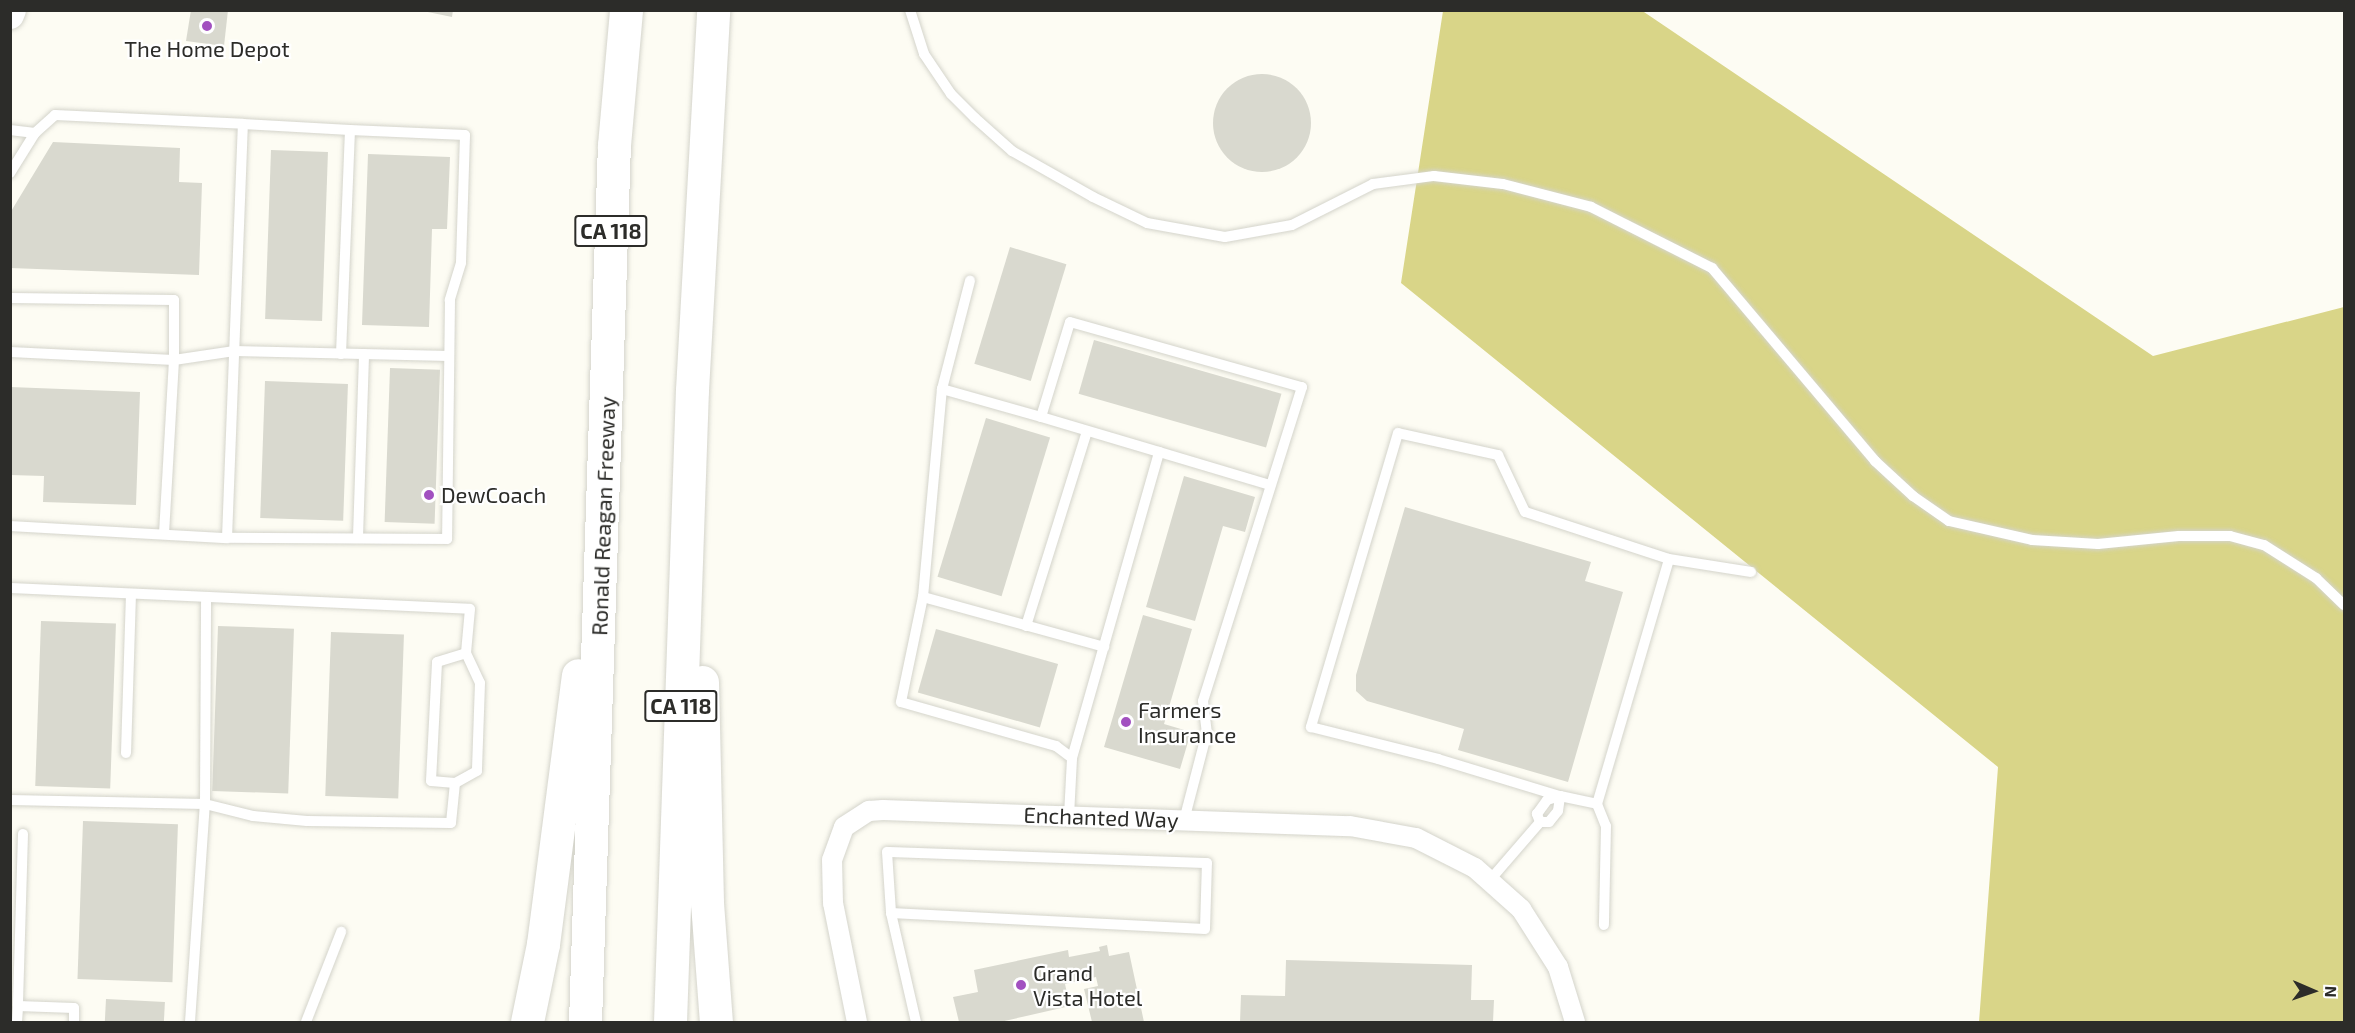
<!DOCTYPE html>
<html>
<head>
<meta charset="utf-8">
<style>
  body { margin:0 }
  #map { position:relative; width:2355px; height:1033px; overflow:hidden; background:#fdfcf3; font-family:"Exo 2",sans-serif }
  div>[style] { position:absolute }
  .green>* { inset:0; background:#d9d588 }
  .building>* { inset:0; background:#d9d9cf; transform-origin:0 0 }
  .round { border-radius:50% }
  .roads { filter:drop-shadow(0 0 2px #d4d4cb) drop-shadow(0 0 2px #d4d4cb) }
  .lane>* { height:10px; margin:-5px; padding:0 5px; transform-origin:5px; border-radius:5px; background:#fff }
  .street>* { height:20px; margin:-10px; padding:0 10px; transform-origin:10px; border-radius:10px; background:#fff }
  .secondary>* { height:28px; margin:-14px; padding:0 14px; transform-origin:14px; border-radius:14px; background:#fff }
  .highway>* { height:33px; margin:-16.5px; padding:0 16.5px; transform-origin:16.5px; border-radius:16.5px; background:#fff }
  .dots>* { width:16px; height:16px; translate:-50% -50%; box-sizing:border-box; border:3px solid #fff; border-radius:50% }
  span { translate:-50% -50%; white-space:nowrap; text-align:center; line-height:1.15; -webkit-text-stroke:4.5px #fff; paint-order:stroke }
  .shield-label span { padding:2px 4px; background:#fff; border:2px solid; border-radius:4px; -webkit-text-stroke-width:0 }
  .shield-label { font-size:21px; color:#2c2c29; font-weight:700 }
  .poi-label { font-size:22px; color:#2c2c29 }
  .left { translate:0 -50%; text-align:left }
  .street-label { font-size:22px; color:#2c2c29 }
  .frame { position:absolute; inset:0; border:12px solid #2c2c29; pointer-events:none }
  .north { position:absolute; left:2283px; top:961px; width:60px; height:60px; -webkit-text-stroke:4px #fff; paint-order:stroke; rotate:92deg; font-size:16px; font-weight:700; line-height:24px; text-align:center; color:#2c2c29 }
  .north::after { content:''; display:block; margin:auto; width:21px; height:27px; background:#2c2c29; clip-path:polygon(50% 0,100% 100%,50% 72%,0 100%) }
</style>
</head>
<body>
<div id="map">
  <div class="green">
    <i style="clip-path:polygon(1641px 10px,2153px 356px,2344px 307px,2344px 1022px,1979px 1022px,1998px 767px,1401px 283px,1443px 11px)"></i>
  </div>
  <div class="building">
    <i style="clip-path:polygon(191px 10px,228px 10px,224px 46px,186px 41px)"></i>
    <i style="clip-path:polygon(418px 10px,453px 10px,452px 17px)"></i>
    <i class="round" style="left:1213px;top:74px;width:98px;height:98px"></i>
    <i style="clip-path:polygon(53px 142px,180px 148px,179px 182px,202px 183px,199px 275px,10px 268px,10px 213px)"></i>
    <i style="left:271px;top:150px;width:57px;height:169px;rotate:2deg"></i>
    <i style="clip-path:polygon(368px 154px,450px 157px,447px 229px,432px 229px,429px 327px,362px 325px)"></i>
    <i style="left:1010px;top:247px;width:59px;height:122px;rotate:17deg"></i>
    <i style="left:1094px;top:340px;width:195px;height:56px;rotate:16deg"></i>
    <i style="left:390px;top:368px;width:50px;height:154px;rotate:2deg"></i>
    <i style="left:265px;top:381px;width:83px;height:137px;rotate:2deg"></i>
    <i style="clip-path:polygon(10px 387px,140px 392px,136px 505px,43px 502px,44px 476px,10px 475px)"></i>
    <i style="left:986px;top:418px;width:67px;height:166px;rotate:17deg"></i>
    <i style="clip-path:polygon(1184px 476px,1255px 497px,1245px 532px,1223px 526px,1195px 621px,1146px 607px)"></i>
    <i style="clip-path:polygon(1405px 507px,1591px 562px,1585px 581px,1623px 592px,1568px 782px,1458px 750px,1464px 729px,1367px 701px,1356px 691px,1356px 675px)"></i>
    <i style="clip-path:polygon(1143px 615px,1192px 629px,1164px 724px,1191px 732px,1180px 769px,1104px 747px)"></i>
    <i style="left:41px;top:621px;width:75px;height:165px;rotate:2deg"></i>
    <i style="left:218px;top:626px;width:76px;height:165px;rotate:2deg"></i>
    <i style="left:936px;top:629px;width:127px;height:66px;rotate:16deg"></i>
    <i style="left:331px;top:632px;width:73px;height:164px;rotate:2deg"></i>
    <i style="left:83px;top:821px;width:95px;height:158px;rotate:2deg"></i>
    <i style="clip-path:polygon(1107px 945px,1109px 956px,1129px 952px,1144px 1022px,1092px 1022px,1084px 989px,1098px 986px,1096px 977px,1065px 984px,1070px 1006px,1000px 1022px,959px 1022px,953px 997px,978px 992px,974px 970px,1068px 950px,1069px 957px,1100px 951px,1099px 947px)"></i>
    <i style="clip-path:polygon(1286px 960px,1472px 965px,1471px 1000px,1494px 1000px,1493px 1022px,1240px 1022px,1241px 995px,1285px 996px)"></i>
    <i style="left:106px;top:999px;width:59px;height:23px;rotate:3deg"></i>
  </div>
  <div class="roads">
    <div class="lane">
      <i style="left:910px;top:10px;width:46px;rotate:72.3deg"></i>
      <i style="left:924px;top:54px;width:48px;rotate:56deg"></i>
      <i style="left:951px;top:94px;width:34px;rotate:45deg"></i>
      <i style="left:975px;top:118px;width:50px;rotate:41.7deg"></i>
      <i style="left:1012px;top:151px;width:93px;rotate:29.6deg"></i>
      <i style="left:1093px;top:197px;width:60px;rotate:25.7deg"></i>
      <i style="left:1147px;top:223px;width:79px;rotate:10.2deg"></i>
      <i style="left:1225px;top:237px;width:68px;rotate:-10.2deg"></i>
      <i style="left:1292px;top:225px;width:91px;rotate:-26.8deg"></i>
      <i style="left:1373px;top:184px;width:62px;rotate:-7.5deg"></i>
      <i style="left:1434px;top:176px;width:69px;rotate:6.6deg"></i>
      <i style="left:1503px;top:184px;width:91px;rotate:14.6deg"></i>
      <i style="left:1591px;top:207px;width:136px;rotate:26.8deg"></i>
      <i style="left:1712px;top:268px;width:253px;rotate:49.8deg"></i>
      <i style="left:1875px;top:461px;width:52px;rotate:42.6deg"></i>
      <i style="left:1913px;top:496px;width:44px;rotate:34.8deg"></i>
      <i style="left:1949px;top:521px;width:85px;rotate:12.9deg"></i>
      <i style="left:2032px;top:540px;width:66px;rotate:3.5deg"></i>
      <i style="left:2098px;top:544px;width:81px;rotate:-5.6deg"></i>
      <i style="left:2179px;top:536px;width:51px"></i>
      <i style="left:2230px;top:536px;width:35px;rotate:15deg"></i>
      <i style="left:2264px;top:545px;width:62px;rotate:32.4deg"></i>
      <i style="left:2316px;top:578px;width:39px;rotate:44deg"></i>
      <i style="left:10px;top:130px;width:25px;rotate:7deg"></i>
      <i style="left:35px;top:133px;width:27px;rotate:-42deg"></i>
      <i style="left:55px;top:115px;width:188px;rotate:2.7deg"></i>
      <i style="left:243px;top:124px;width:107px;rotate:3.2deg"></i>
      <i style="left:350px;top:130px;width:115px;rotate:2.5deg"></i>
      <i style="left:465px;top:135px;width:128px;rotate:91.8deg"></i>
      <i style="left:461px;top:263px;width:39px;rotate:107deg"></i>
      <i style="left:450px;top:300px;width:239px;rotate:90.7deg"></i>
      <i style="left:447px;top:539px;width:220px;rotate:-179.7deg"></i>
      <i style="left:227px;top:538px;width:414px;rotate:-87.8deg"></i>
      <i style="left:10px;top:173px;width:47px;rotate:-58deg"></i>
      <i style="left:10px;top:298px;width:164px;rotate:0.7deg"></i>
      <i style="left:174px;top:300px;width:60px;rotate:90deg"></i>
      <i style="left:174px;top:360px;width:174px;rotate:93.3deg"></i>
      <i style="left:10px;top:352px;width:164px;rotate:2.8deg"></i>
      <i style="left:174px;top:360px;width:61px;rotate:-8.5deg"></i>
      <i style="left:234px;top:351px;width:215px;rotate:1.3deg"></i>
      <i style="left:341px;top:354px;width:224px;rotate:-87.7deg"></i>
      <i style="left:942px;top:389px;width:112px;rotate:-75.5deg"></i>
      <i style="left:1041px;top:417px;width:123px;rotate:16.5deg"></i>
      <i style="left:10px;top:526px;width:217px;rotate:3.2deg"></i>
      <i style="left:358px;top:537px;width:183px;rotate:-88.1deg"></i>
      <i style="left:1669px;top:559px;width:83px;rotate:9deg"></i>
      <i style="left:10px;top:588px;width:460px;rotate:2.6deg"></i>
      <i style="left:470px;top:609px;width:44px;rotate:95.2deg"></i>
      <i style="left:466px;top:653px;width:33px;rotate:65deg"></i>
      <i style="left:480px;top:683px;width:88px;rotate:92deg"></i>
      <i style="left:477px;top:771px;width:25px;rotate:151deg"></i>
      <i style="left:455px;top:783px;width:24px;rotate:-175deg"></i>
      <i style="left:431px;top:781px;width:119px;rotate:-87.1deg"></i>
      <i style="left:437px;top:662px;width:30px;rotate:-17deg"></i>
      <i style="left:923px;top:597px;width:188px;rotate:15.4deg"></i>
      <i style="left:1026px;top:626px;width:204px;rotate:-72.6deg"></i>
      <i style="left:126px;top:753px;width:159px;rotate:-88.2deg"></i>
      <i style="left:1072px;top:758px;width:318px;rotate:-74.1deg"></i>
      <i style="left:1159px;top:452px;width:116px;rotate:16.6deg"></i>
      <i style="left:10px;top:800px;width:195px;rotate:1.2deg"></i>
      <i style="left:205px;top:804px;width:49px;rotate:14deg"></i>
      <i style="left:253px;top:816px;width:54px;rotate:5.3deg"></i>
      <i style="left:307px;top:821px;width:144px;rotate:0.8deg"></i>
      <i style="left:451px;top:823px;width:40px;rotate:-84.3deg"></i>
      <i style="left:1597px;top:804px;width:24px;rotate:68deg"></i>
      <i style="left:1606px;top:826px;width:99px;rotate:91.2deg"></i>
      <i style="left:1069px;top:816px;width:58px;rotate:-87deg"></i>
      <i style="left:1072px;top:758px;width:20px;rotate:-143deg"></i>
      <i style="left:1056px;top:746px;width:161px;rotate:-164.2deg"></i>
      <i style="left:901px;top:702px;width:107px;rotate:-78.2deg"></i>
      <i style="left:923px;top:597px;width:209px;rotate:-84.8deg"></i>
      <i style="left:942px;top:389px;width:103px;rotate:15.8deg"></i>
      <i style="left:1041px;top:417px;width:99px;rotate:-73deg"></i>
      <i style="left:1070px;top:322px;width:241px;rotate:15.7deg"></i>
      <i style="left:1302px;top:387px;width:329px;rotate:107.5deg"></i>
      <i style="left:1203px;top:701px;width:31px;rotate:83deg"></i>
      <i style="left:1207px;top:732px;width:91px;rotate:104.6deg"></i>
      <i style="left:1540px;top:822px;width:9px;rotate:-111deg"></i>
      <i style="left:1537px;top:814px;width:17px;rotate:-54deg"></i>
      <i style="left:1547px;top:800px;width:14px;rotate:-17deg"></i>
      <i style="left:1560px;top:796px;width:38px;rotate:12deg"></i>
      <i style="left:1597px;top:804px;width:255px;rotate:-73.6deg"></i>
      <i style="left:1669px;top:559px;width:151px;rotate:-161.9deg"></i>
      <i style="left:1525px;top:512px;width:63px;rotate:-115.3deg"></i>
      <i style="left:1498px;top:455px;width:102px;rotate:-167.6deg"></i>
      <i style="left:1398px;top:433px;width:307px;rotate:106.5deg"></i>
      <i style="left:1311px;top:727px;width:131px;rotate:14.1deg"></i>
      <i style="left:1438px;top:759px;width:127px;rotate:16.9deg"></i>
      <i style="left:23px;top:834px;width:172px;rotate:91.7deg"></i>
      <i style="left:18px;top:1006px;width:56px;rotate:2deg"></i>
      <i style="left:74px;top:1008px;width:14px;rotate:90deg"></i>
      <i style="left:1490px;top:880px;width:77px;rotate:-49.2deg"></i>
      <i style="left:1540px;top:822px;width:9px"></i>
      <i style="left:1549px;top:822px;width:14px;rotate:-51deg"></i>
      <i style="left:1558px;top:811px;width:15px;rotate:-82deg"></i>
      <i style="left:891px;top:913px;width:314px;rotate:2.9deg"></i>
      <i style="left:1205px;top:929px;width:66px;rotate:-88.3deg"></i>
      <i style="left:1207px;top:863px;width:320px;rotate:-178deg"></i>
      <i style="left:887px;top:852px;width:61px;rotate:86.2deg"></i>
      <i style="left:891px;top:913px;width:112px;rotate:77.1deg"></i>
      <i style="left:17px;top:1022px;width:16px;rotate:-86deg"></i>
      <i style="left:190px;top:1022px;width:219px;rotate:-86.1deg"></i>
      <i style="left:205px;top:804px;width:207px;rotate:-89.7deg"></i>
      <i style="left:306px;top:1022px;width:97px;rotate:-68.7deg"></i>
    </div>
    <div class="street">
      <i style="left:857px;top:1022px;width:121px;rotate:-101.4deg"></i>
      <i style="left:833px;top:903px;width:43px;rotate:-91.3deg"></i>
      <i style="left:832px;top:860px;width:35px;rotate:-70deg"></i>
      <i style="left:844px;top:827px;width:30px;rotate:-33deg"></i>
      <i style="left:869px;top:811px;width:14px;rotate:-4deg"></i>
      <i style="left:883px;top:810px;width:467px;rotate:2deg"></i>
      <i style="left:1350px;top:826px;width:67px;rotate:10.3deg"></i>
      <i style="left:1416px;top:838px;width:66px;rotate:27deg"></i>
      <i style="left:1475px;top:868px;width:62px;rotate:41.7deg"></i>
      <i style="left:1521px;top:909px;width:69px;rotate:57.5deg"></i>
      <i style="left:1558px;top:967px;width:58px;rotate:72.8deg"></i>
    </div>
    <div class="secondary">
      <i style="left:10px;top:15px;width:5px;rotate:-68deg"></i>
    </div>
    <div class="highway">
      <i style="left:702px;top:682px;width:221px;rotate:88.7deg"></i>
      <i style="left:707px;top:903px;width:119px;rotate:85.7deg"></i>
      <i style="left:527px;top:1022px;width:80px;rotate:-78.4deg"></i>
      <i style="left:543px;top:944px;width:271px;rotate:-82.6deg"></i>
      <i style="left:585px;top:1022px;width:877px;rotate:-88.11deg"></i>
      <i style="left:614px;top:145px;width:136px;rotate:-84.9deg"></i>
      <i style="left:670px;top:1022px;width:632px;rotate:-88.01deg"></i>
      <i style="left:692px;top:390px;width:381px;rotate:-86.8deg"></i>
    </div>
  </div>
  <div class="dots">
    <i style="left:207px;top:26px;background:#a250c0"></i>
    <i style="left:429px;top:495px;background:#a250c0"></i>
    <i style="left:1126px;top:722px;background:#a250c0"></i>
    <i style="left:1021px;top:985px;background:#a250c0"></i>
  </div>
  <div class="shield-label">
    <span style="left:611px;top:231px">CA 118</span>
    <span style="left:681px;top:706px">CA 118</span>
  </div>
  <div class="poi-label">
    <span style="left:207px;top:49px">The Home Depot</span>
    <span class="left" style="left:441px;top:495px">DewCoach</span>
    <span class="left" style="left:1138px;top:722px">Farmers<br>Insurance</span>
    <span class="left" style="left:1033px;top:985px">Grand<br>Vista Hotel</span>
  </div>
  <div class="street-label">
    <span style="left:603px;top:516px;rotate:-88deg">Ronald Reagan Freeway</span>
    <span style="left:1101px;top:817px;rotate:2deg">Enchanted Way</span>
  </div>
  <div class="frame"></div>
  <div class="north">N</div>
</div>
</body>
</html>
